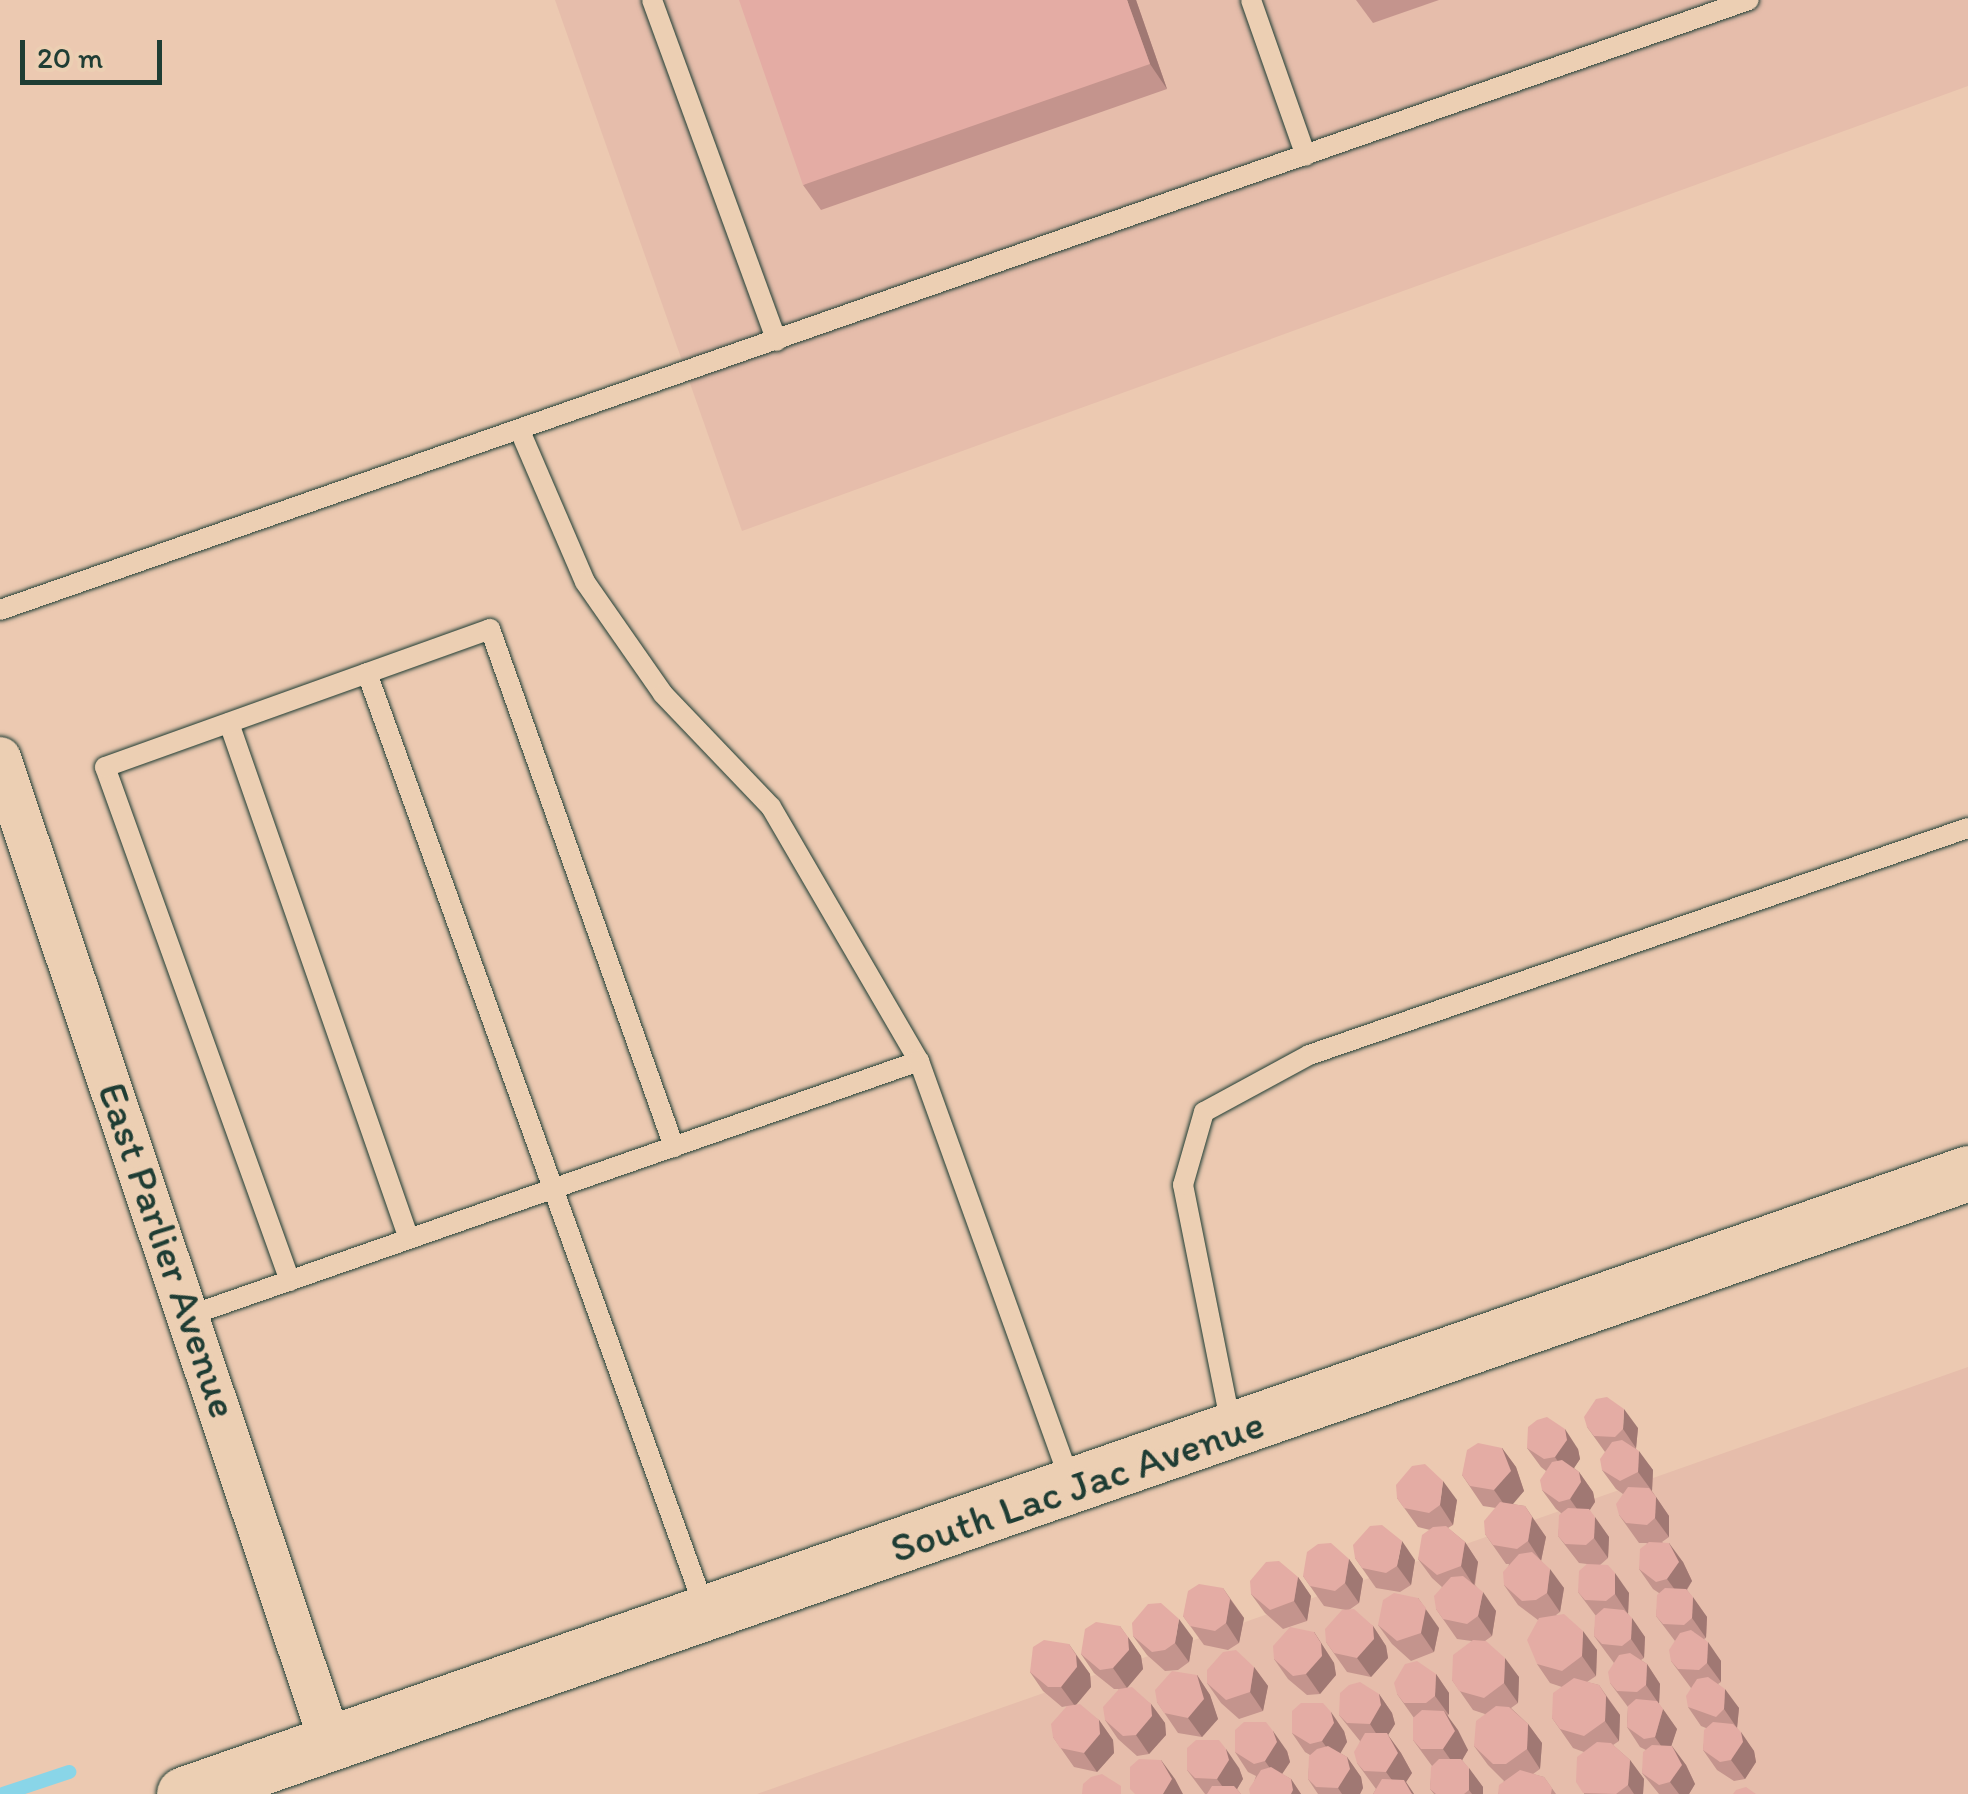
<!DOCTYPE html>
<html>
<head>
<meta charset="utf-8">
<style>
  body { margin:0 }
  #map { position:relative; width:1968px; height:1794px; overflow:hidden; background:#ecc9b1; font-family:Itim,sans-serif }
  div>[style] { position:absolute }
  .built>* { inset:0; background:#e6bdab }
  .stream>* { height:14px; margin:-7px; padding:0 7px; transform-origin:7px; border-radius:7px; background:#89d5e8 }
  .roads { filter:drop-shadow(0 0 2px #1f3d34) drop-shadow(0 0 2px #1f3d34) }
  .lane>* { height:20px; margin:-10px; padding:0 10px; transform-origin:10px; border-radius:10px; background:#eccfb3 }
  .street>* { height:42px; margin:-21px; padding:0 21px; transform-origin:21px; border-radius:21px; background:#eccfb3 }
  .secondary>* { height:55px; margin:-27.5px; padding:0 27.5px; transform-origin:27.5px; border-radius:27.5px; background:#eccfb3 }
  .wall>* { inset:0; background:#c4948d }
  .shaded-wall>* { inset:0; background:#a07873 }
  .building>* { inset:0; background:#e4aca4 }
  span { translate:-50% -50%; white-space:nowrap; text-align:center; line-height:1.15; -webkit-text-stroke:9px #eccfb3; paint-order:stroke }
  .street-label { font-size:42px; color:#1f3d34 }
  .scale { position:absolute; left:20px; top:40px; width:142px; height:45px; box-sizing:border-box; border:5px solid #1f3d34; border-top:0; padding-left:12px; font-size:30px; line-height:35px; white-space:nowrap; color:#1f3d34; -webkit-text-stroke:8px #eccfb3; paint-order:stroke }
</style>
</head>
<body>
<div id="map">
  <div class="built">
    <i style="clip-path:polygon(555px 0,1968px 0,1968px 86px,742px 531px)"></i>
    <i style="clip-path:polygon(1968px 1367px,1968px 1794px,757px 1794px)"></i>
  </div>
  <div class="stream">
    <i style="left:3px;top:1794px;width:70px;rotate:-18.4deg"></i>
  </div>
  <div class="roads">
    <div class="lane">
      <i style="left:652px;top:0;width:363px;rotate:69.9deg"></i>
      <i style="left:1251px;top:0;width:165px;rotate:70.6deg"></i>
      <i style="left:520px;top:431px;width:164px;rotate:66.7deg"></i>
      <i style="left:585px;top:582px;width:136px;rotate:55.1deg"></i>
      <i style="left:663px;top:694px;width:156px;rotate:46.3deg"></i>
      <i style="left:771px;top:807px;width:294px;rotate:59.8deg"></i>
      <i style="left:0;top:610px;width:1852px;rotate:-19.23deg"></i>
      <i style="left:367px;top:673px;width:998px;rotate:70.15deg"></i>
      <i style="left:229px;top:723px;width:546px;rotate:70.77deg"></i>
      <i style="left:290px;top:1281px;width:546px;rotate:-109.79deg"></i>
      <i style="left:105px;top:767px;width:409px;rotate:-19.7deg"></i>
      <i style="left:490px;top:629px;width:550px;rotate:70.44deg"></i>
      <i style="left:191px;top:1315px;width:771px;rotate:-19.23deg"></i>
      <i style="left:919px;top:1061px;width:446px;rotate:70.2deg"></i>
      <i style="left:1231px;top:1425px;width:245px;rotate:-101.3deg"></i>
      <i style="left:1183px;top:1185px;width:76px;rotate:-74deg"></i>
      <i style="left:1204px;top:1112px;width:119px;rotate:-28.5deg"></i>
      <i style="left:1309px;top:1055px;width:697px;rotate:-19.01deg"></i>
    </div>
    <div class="street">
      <i style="left:0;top:758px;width:1040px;rotate:71.44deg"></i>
    </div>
    <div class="secondary">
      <i style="left:184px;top:1794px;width:1889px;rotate:-19.19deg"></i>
    </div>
  </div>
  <div class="wall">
    <i style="clip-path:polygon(1136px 0,1167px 89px,821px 210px,803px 185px)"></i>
    <i style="clip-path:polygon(1356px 0,1439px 0,1373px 23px)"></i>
    <i style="clip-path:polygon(1587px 1427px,1638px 1428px,1636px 1449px,1653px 1470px,1652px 1491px,1669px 1516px,1669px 1537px,1662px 1542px,1683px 1562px,1692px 1581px,1687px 1590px,1707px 1617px,1706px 1638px,1704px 1639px,1721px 1661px,1721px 1682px,1718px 1684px,1739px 1708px,1737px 1728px,1754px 1751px,1756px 1762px,1745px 1779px,1734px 1781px,1717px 1770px,1703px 1750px,1706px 1728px,1701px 1726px,1688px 1707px,1691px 1688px,1671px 1661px,1675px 1641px,1656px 1616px,1659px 1593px,1653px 1589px,1639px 1569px,1647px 1543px,1639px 1543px,1619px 1515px,1623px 1494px,1616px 1489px,1602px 1470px,1605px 1452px)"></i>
    <i style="clip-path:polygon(1502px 1448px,1516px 1467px,1524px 1491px,1512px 1504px,1525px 1506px,1546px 1537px,1541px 1561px,1564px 1588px,1560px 1612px,1556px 1615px,1597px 1650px,1596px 1676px,1587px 1682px,1599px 1685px,1620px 1715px,1619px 1741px,1613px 1745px,1630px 1760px,1644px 1779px,1643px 1794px,1584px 1794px,1584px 1752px,1573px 1748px,1552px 1718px,1562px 1687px,1550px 1683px,1537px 1664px,1538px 1620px,1518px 1605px,1504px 1585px,1509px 1564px,1506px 1564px,1485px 1534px,1496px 1508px,1483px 1506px,1462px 1475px)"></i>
    <i style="clip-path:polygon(1527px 1448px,1578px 1449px,1580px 1459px,1574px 1468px,1579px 1472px,1593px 1492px,1595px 1502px,1589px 1510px,1609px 1537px,1608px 1558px,1600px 1565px,1629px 1593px,1628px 1614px,1645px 1637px,1644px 1658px,1641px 1660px,1647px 1664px,1660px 1684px,1659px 1704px,1677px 1729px,1671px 1746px,1686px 1765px,1695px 1784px,1689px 1794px,1659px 1794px,1642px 1773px,1646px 1750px,1640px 1747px,1627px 1727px,1628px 1707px,1610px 1683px,1614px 1663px,1594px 1636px,1596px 1616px,1578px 1592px,1587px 1564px,1579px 1563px,1558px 1536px,1561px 1513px,1556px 1509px,1542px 1490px,1546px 1471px,1541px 1467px)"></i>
    <i style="clip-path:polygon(1397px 1498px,1457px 1500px,1453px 1525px,1448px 1528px,1465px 1542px,1478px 1562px,1475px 1585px,1496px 1611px,1492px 1636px,1485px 1641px,1519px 1677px,1518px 1703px,1511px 1708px,1528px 1724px,1542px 1743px,1540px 1769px,1533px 1774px,1544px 1777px,1556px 1794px,1498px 1794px,1504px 1781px,1488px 1765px,1474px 1746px,1485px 1714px,1473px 1710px,1452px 1680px,1472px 1641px,1457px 1639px,1436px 1609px,1442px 1587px,1432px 1578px,1418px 1559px,1430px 1530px,1418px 1527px)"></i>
    <i style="clip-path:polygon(1355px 1558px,1415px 1560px,1411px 1585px,1400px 1592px,1376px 1588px)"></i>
    <i style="clip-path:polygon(1349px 1559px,1363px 1579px,1359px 1603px,1349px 1610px,1373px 1626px,1386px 1646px,1388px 1658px,1371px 1677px,1347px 1672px,1326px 1642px,1346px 1610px,1324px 1606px,1303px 1576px)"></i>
    <i style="clip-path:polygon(1298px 1577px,1311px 1596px,1307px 1621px,1283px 1629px,1265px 1613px,1251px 1594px)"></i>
    <i style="clip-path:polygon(1223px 1588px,1244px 1618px,1239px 1643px,1228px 1650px,1204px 1645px,1183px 1616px)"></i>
    <i style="clip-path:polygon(1378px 1625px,1439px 1628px,1434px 1652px,1411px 1661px,1392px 1644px)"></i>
    <i style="clip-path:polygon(1120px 1626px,1141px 1656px,1143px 1669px,1127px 1688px,1151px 1704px,1165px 1723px,1166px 1735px,1149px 1754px,1137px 1756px,1118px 1739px,1105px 1720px,1119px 1689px,1114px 1689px,1094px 1673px,1081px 1654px)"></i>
    <i style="clip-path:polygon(1314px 1632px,1334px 1663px,1336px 1675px,1320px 1694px,1307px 1695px,1288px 1679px,1274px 1659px)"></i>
    <i style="clip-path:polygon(1133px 1636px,1193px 1638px,1189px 1662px,1178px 1670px,1165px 1671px,1147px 1655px)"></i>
    <i style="clip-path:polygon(1069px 1644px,1090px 1674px,1091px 1687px,1076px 1705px,1099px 1720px,1113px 1740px,1114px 1753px,1097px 1772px,1074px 1767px,1053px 1737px,1067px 1706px,1062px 1707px,1043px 1691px,1030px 1672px)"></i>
    <i style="clip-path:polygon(1254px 1667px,1268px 1686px,1263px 1711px,1239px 1719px,1221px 1703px,1207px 1683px)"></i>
    <i style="clip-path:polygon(1436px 1674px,1449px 1693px,1448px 1716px,1468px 1750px,1462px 1760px,1483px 1787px,1483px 1794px,1434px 1794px,1430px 1789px,1432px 1766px,1413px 1740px,1414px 1718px,1397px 1694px)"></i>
    <i style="clip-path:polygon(1197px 1675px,1210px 1695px,1218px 1719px,1202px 1737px,1178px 1733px,1157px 1702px)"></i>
    <i style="clip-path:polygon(1379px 1694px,1392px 1713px,1395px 1724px,1388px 1735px,1401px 1753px,1412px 1773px,1406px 1782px,1414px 1794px,1373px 1794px,1376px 1789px,1357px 1763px,1360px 1741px,1339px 1715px)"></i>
    <i style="clip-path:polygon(1344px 1731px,1347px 1742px,1340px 1753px,1347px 1757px,1361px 1777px,1363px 1788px,1360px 1794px,1318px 1794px,1308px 1779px,1310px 1755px,1305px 1752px,1292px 1733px)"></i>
    <i style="clip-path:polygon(1287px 1751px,1290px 1762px,1282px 1774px,1291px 1779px,1301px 1794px,1250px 1794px,1256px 1776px,1248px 1772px,1235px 1752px)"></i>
    <i style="clip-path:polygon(1239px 1768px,1243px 1779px,1237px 1789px,1241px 1794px,1205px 1794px,1187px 1770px)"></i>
  </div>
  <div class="shaded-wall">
    <i style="clip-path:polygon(1127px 0,1136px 0,1167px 89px,1150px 64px)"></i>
    <i style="clip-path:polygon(1624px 1409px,1638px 1428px,1636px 1448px,1623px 1429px)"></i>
    <i style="clip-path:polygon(1565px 1429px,1578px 1449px,1580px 1459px,1568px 1477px,1555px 1457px)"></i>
    <i style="clip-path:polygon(1502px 1448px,1516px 1467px,1524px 1491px,1508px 1510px,1494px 1490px)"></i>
    <i style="clip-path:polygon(1639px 1451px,1653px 1470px,1652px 1491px,1638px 1472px)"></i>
    <i style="clip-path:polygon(1579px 1472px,1593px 1492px,1595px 1502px,1584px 1519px,1570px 1499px)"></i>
    <i style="clip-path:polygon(1443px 1481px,1457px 1500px,1453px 1525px,1440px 1505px)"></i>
    <i style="clip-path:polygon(1656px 1497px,1669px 1516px,1669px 1537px,1655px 1518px)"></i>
    <i style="clip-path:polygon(1532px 1517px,1546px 1537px,1541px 1561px,1528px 1541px)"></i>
    <i style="clip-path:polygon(1595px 1517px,1609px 1537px,1608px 1558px,1594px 1538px)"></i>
    <i style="clip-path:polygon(1402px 1541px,1415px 1560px,1411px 1585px,1397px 1566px)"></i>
    <i style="clip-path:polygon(1465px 1542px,1478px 1562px,1474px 1586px,1461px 1566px)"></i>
    <i style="clip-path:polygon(1669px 1543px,1683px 1562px,1692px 1581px,1681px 1598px,1667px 1579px)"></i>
    <i style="clip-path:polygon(1349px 1559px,1363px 1579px,1359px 1603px,1345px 1583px)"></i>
    <i style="clip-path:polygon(1550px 1569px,1564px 1588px,1560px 1612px,1547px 1593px)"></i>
    <i style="clip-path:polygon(1615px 1573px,1629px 1593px,1628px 1614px,1615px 1594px)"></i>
    <i style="clip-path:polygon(1298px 1577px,1311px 1596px,1307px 1621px,1294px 1601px)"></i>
    <i style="clip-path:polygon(1483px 1592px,1496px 1611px,1492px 1636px,1478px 1616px)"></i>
    <i style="clip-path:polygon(1693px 1597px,1707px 1617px,1706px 1638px,1692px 1618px)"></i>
    <i style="clip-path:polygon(1418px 1598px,1439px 1628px,1434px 1652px,1421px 1633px)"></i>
    <i style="clip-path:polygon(1230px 1599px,1244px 1618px,1239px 1643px,1226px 1623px)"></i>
    <i style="clip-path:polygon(1632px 1618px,1645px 1637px,1644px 1658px,1631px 1639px)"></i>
    <i style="clip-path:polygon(1179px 1619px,1193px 1638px,1189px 1662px,1175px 1643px)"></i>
    <i style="clip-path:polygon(1373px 1626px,1386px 1646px,1388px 1658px,1371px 1677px,1357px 1658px)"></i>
    <i style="clip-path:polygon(1583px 1631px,1597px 1650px,1596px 1676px,1582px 1656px)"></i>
    <i style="clip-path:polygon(1314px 1632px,1334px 1663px,1336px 1675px,1320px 1694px,1306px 1674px)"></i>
    <i style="clip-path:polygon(1128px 1637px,1141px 1656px,1143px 1669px,1127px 1688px,1113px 1668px)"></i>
    <i style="clip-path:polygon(1708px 1642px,1721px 1661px,1721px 1682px,1707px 1663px)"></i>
    <i style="clip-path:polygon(1076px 1655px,1090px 1674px,1091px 1687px,1075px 1706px,1061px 1687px)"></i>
    <i style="clip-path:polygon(1505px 1658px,1519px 1677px,1518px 1703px,1504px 1683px)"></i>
    <i style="clip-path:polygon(1647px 1664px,1660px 1684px,1659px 1704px,1646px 1685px)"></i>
    <i style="clip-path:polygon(1254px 1667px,1268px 1686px,1263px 1711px,1250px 1692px)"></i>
    <i style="clip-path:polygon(1436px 1674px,1449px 1693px,1449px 1715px,1435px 1696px)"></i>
    <i style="clip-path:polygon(1197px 1675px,1210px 1695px,1218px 1719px,1202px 1737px,1188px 1718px)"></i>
    <i style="clip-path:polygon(1725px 1689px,1739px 1708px,1737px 1728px,1724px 1709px)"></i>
    <i style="clip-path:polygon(1379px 1694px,1392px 1713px,1395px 1724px,1388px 1735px,1401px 1753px,1412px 1773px,1406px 1782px,1414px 1794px,1400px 1791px,1386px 1772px,1383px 1744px,1370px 1724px)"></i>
    <i style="clip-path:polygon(1606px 1696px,1620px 1715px,1619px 1741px,1605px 1721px)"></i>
    <i style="clip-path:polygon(1151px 1704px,1165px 1723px,1166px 1735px,1149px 1754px,1136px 1735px)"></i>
    <i style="clip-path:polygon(1663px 1709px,1677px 1729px,1668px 1756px,1655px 1737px)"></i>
    <i style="clip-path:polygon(1444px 1711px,1458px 1730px,1468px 1750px,1457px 1769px,1443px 1749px)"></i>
    <i style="clip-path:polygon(1331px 1712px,1344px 1731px,1347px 1742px,1336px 1761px,1322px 1741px)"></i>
    <i style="clip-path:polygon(1099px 1720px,1113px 1740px,1114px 1753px,1097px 1772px,1084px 1753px)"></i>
    <i style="clip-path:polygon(1528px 1724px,1542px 1743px,1540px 1769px,1527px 1749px)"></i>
    <i style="clip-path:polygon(1273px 1731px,1287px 1751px,1290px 1762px,1278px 1780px,1265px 1761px)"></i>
    <i style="clip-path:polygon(1741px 1732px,1754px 1751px,1756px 1762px,1745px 1779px,1731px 1760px)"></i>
    <i style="clip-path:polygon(1672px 1746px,1686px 1765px,1695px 1784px,1689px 1794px,1679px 1794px,1670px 1782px)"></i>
    <i style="clip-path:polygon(1226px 1749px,1239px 1768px,1243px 1779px,1234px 1794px,1228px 1794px,1217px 1779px)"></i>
    <i style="clip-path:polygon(1347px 1757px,1361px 1777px,1363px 1788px,1360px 1794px,1342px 1794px,1338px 1788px)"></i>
    <i style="clip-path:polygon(1161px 1760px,1175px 1779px,1183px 1794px,1163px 1794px)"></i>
    <i style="clip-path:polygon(1630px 1760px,1644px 1779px,1643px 1794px,1634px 1794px,1628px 1785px)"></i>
    <i style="clip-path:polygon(1469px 1768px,1483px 1787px,1483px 1794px,1472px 1794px,1469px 1790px)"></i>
    <i style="clip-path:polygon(1291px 1779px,1301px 1794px,1291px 1794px)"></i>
  </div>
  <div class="building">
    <i style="clip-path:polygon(739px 0,1127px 0,1150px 64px,803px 185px)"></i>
    <i style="clip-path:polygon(1607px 1397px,1624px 1409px,1623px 1429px,1615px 1437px,1594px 1436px,1587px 1427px,1584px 1417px,1596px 1399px)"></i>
    <i style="clip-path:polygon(1547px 1417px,1565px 1429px,1567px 1440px,1555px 1457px,1544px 1459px,1527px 1448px,1528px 1427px,1537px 1420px)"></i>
    <i style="clip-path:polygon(1622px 1440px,1639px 1451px,1638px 1472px,1620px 1481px,1602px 1470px,1600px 1459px,1612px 1442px)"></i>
    <i style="clip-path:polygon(1478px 1443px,1502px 1448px,1511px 1471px,1494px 1490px,1470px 1486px,1462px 1475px,1467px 1450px)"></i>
    <i style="clip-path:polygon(1562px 1460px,1579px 1472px,1581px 1482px,1570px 1499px,1559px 1502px,1542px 1490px,1540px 1480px,1552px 1462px)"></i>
    <i style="clip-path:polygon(1425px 1464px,1443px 1481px,1440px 1505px,1429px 1513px,1404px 1508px,1397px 1498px,1396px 1485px,1412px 1466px)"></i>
    <i style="clip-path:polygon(1628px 1487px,1649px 1488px,1656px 1497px,1655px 1518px,1647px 1525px,1626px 1523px,1619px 1515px,1616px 1504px)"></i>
    <i style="clip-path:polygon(1500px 1502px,1525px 1506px,1532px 1517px,1528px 1541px,1517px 1549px,1493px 1545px,1485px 1534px,1484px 1521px)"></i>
    <i style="clip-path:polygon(1568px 1508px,1589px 1509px,1595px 1517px,1594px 1538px,1586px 1545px,1565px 1544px,1558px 1536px,1559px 1515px)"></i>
    <i style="clip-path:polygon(1382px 1525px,1402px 1541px,1397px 1566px,1386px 1573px,1362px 1568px,1355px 1558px,1353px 1545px,1370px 1526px)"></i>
    <i style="clip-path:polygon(1446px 1526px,1465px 1542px,1461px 1566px,1437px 1575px,1418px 1559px,1422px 1535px,1433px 1527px)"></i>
    <i style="clip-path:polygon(1649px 1542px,1669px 1543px,1679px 1562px,1667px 1579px,1656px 1582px,1639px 1569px,1640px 1549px)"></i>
    <i style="clip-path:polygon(1331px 1543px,1349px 1559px,1345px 1583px,1335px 1591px,1310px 1586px,1303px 1576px,1307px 1552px,1318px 1544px)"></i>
    <i style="clip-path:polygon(1532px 1552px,1550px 1569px,1547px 1593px,1536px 1600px,1522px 1601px,1504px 1585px,1503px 1572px,1519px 1554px)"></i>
    <i style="clip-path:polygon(1279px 1561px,1298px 1577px,1294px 1601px,1270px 1610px,1251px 1594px,1250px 1581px,1266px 1562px)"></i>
    <i style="clip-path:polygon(1587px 1564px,1608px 1565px,1615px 1573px,1615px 1594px,1606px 1601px,1585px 1600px,1578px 1592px,1579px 1571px)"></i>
    <i style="clip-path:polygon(1463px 1576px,1483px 1592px,1478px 1616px,1467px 1624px,1443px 1619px,1436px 1609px,1434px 1596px,1451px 1577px)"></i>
    <i style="clip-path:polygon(1199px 1584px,1223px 1588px,1230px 1599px,1226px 1623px,1215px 1631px,1190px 1626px,1183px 1616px,1188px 1591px)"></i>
    <i style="clip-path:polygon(1665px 1588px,1686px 1589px,1693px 1597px,1692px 1618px,1684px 1625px,1663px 1624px,1656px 1616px,1657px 1595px)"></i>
    <i style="clip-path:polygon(1394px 1593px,1418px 1598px,1426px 1608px,1421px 1633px,1397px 1641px,1378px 1625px,1383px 1600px)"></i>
    <i style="clip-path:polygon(1161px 1603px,1179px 1619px,1175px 1643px,1165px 1650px,1152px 1652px,1133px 1636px,1132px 1623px,1148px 1604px)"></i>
    <i style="clip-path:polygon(1604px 1608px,1624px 1610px,1632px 1618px,1631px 1639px,1622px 1646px,1602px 1644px,1594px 1636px,1595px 1616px)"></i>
    <i style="clip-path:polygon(1354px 1609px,1373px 1626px,1374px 1639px,1357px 1658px,1334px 1653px,1326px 1642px,1325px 1629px,1342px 1610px)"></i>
    <i style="clip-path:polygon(1564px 1614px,1583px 1631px,1582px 1656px,1562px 1671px,1537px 1664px,1527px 1640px,1539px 1618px)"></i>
    <i style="clip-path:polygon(1096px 1622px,1120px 1626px,1128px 1637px,1129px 1650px,1113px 1668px,1100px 1670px,1081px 1654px,1085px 1629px)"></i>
    <i style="clip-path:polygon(1290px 1627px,1314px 1632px,1321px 1643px,1322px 1656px,1306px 1674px,1293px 1676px,1274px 1659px,1273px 1646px)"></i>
    <i style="clip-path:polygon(1691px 1630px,1708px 1642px,1707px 1663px,1699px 1670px,1678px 1669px,1671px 1661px,1669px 1650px,1680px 1633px)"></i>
    <i style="clip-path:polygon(1044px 1640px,1069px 1644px,1076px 1655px,1077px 1667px,1061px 1687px,1048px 1687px,1030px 1672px,1033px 1647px)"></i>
    <i style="clip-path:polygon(1473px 1640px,1486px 1641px,1505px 1658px,1504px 1683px,1484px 1698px,1459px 1691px,1452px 1680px,1453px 1655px)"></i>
    <i style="clip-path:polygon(1236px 1650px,1254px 1667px,1250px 1692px,1226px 1700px,1207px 1683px,1207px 1670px,1223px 1652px)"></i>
    <i style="clip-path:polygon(1630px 1653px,1647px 1664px,1646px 1685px,1637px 1692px,1617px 1691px,1610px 1683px,1608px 1672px,1619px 1655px)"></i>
    <i style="clip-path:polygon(1417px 1661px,1436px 1674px,1435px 1696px,1426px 1703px,1404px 1703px,1397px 1694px,1394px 1683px,1405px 1664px)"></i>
    <i style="clip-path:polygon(1172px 1671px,1197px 1675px,1204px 1699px,1188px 1718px,1164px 1713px,1157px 1702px,1155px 1690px)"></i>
    <i style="clip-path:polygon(1708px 1677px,1725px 1689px,1724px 1709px,1716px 1717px,1688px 1707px,1686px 1696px,1697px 1679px)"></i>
    <i style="clip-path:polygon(1574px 1678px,1599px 1685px,1606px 1696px,1605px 1721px,1584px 1736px,1560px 1729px,1552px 1718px,1553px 1693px)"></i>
    <i style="clip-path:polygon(1360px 1682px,1379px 1694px,1381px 1705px,1370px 1724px,1347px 1723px,1339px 1715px,1340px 1693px,1349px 1685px)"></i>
    <i style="clip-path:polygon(1132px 1687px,1151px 1704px,1152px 1716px,1136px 1735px,1123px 1736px,1105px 1720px,1103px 1707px,1119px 1689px)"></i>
    <i style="clip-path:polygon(1636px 1699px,1657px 1701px,1663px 1709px,1655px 1737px,1644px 1739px,1627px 1727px,1628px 1706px)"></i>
    <i style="clip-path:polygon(1301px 1703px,1323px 1703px,1331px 1712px,1334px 1723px,1322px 1741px,1310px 1744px,1292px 1733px,1292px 1711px)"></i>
    <i style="clip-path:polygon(1080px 1704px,1099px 1720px,1100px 1734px,1084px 1753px,1060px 1748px,1053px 1737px,1051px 1724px,1067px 1706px)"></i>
    <i style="clip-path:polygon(1496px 1706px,1509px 1707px,1528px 1724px,1527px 1749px,1506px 1764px,1493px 1764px,1474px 1746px,1476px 1721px)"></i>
    <i style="clip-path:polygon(1422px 1710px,1444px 1711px,1455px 1731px,1443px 1749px,1421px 1749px,1413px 1740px,1413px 1718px)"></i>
    <i style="clip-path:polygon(1244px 1722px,1266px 1722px,1273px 1731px,1277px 1742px,1265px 1761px,1254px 1764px,1235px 1752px,1235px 1730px)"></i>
    <i style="clip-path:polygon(1713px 1722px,1733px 1724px,1741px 1732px,1743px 1742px,1731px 1760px,1720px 1762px,1703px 1750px,1704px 1730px)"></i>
    <i style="clip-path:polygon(1365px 1733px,1387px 1733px,1398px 1753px,1386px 1772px,1364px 1771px,1357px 1763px,1354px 1752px)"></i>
    <i style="clip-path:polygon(1196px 1740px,1219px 1740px,1226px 1749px,1229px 1760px,1217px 1779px,1195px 1778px,1187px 1770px,1187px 1748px)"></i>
    <i style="clip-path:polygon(1597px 1742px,1611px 1743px,1630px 1760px,1628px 1785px,1616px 1794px,1583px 1793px,1576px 1782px,1577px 1757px)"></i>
    <i style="clip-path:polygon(1652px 1745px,1672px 1746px,1682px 1765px,1670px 1782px,1659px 1785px,1642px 1773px,1643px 1752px)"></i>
    <i style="clip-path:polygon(1328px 1746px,1347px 1757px,1350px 1769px,1338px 1788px,1316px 1787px,1308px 1779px,1309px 1756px,1317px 1749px)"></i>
    <i style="clip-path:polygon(1139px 1759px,1161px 1760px,1172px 1779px,1163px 1794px,1135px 1794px,1130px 1789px,1130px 1767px)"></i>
    <i style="clip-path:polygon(1439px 1759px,1461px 1759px,1469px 1768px,1469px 1790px,1464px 1794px,1436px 1794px,1430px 1789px,1431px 1767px)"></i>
    <i style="clip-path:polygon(1271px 1767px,1291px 1779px,1293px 1790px,1291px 1794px,1250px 1794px,1249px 1789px,1261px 1770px)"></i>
    <i style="clip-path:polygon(1520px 1770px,1544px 1777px,1552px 1788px,1551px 1794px,1498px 1794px,1499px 1785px)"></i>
    <i style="clip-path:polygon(1102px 1774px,1121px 1786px,1121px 1794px,1082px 1794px,1083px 1784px,1091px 1777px)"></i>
    <i style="clip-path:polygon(1382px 1779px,1404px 1780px,1412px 1794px,1373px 1794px)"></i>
    <i style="clip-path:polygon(1212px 1786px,1234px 1786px,1241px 1794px,1207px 1794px)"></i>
    <i style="clip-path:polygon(1746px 1787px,1756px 1794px,1733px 1794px,1736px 1790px)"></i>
  </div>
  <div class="street-label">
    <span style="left:168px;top:1250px;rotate:71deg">East Parlier Avenue</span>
    <span style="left:1077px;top:1486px;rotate:-19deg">South Lac Jac Avenue</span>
  </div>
  <div class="scale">20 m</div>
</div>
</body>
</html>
